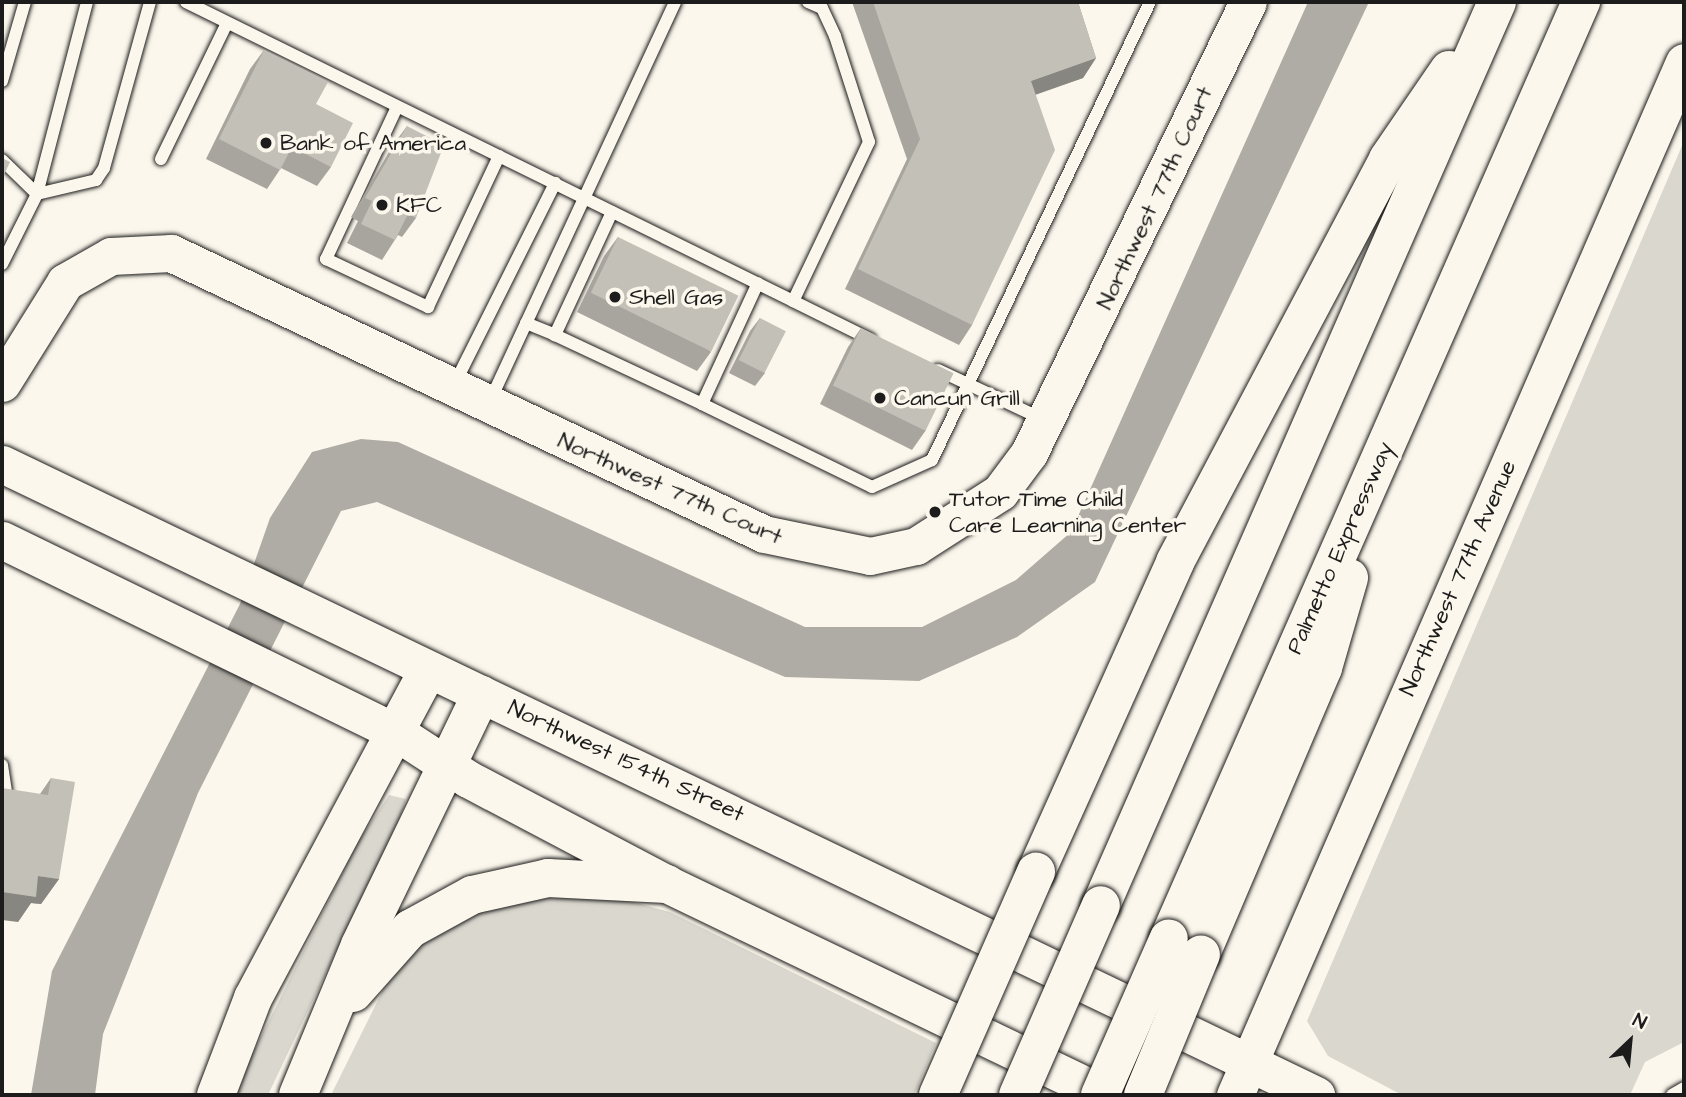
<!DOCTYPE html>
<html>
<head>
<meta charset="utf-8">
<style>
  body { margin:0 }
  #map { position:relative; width:1686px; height:1097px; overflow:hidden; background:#fbf7ec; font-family:"Architects Daughter",sans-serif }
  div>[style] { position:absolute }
  .green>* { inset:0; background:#dad7ce }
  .water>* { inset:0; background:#afaca5 }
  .roads { filter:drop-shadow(0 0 2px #1c1c1c) drop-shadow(0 0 2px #1c1c1c) }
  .lane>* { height:12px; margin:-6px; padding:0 6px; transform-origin:6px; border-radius:6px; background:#fbf7ec }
  .secondary>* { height:37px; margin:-18.5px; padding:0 18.5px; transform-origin:18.5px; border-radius:18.5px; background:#fbf7ec }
  .highway>* { height:38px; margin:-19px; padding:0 19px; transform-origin:19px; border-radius:19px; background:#fbf7ec }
  .bridges { filter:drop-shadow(0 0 2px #1c1c1c) drop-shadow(0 0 2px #1c1c1c) }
  .highway-bridge>* { height:38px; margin:-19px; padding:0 19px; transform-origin:19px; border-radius:19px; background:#fbf7ec }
  .wall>* { inset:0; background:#a8a59e }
  .shaded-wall>* { inset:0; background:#888681 }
  .building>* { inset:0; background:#c3c0b8; transform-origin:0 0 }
  .dots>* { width:19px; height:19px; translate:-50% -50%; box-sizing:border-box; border:4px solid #fbf7ec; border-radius:50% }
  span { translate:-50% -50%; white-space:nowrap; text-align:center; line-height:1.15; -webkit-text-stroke:7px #fbf7ec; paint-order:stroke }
  .poi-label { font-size:23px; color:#1c1c1c }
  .left { translate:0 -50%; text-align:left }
  .street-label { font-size:23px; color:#1c1c1c }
  .frame { position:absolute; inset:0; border:4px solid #1c1c1c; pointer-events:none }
  .north { position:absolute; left:1595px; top:1006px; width:70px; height:70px; -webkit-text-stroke:5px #fbf7ec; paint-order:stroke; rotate:26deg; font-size:19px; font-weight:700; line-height:28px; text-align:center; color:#1c1c1c }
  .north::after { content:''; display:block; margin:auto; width:24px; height:32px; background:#1c1c1c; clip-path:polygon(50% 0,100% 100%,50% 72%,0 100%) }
</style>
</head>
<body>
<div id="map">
  <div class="green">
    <i style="clip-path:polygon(1684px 141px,1684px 1042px,1645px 1062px,1630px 1095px,1402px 1095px,1328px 1056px,1307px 1021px)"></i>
    <i style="clip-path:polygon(389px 795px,406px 799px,401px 815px,268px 1095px,232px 1095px,358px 842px)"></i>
    <i style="clip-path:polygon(585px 889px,670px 912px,936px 1043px,914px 1095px,331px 1095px,384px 988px,427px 938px,492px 907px)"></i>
  </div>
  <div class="water">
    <i style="clip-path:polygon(1308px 2px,1369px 2px,1095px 582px,1017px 637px,919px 681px,785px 677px,377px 502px,341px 511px,198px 793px,103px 1034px,95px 1095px,31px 1095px,52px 971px,240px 604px,270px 518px,312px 452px,361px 439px,398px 442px,805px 627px,922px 627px,1016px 580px,1071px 532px)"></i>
  </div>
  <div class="roads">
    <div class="lane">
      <i style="left:186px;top:2px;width:677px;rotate:26.22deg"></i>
      <i style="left:808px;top:2px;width:15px;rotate:23deg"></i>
      <i style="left:822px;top:8px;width:31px;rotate:65deg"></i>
      <i style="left:835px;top:36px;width:111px;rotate:72.2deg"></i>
      <i style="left:869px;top:142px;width:176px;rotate:115.5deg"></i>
      <i style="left:793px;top:301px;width:86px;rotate:26.3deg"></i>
      <i style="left:2px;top:81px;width:82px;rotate:-73.8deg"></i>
      <i style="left:397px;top:107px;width:168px;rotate:115deg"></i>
      <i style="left:326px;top:259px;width:113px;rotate:25.2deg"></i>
      <i style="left:428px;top:307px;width:167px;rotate:-64.8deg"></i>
      <i style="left:161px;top:159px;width:151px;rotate:-64.1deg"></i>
      <i style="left:2px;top:160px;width:49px;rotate:44.2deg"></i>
      <i style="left:37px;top:194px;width:61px;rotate:-13.3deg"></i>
      <i style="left:96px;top:180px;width:14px;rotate:-56deg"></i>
      <i style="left:104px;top:168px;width:172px;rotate:-74.5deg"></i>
      <i style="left:612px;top:212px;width:136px;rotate:114.9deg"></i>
      <i style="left:555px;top:335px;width:162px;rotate:25.1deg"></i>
      <i style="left:702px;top:404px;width:133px;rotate:-65.2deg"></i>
      <i style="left:2px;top:264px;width:78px;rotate:-63.4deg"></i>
      <i style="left:37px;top:194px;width:198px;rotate:-75.4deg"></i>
      <i style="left:526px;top:323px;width:31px;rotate:22deg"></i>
      <i style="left:938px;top:370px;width:115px;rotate:25.2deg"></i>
      <i style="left:455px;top:383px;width:224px;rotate:-63.4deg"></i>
      <i style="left:490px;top:401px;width:440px;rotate:-65.1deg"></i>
      <i style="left:702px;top:404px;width:189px;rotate:26deg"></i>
      <i style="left:872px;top:487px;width:66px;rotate:-24.2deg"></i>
      <i style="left:932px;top:460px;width:507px;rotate:-64.55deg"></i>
      <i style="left:2px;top:765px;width:40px;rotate:81.5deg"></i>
      <i style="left:1672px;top:1095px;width:14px;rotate:-30deg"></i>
    </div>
    <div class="secondary">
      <i style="left:2px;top:383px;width:119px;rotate:-58deg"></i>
      <i style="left:65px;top:282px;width:53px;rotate:-29.5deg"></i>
      <i style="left:111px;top:256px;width:60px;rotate:-2.9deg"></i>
      <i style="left:171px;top:253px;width:656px;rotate:25.35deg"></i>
      <i style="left:764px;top:534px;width:108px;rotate:11.7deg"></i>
      <i style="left:870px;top:556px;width:47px;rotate:-12.3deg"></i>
      <i style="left:916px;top:546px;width:100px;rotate:-32.7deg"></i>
      <i style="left:1000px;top:492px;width:49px;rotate:-53.4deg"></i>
      <i style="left:1029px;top:453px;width:501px;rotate:-64.1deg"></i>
      <i style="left:2px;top:464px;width:1458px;rotate:25.65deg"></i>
      <i style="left:2px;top:540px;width:438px;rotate:26deg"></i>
      <i style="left:396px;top:732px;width:86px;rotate:33.1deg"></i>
      <i style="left:468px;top:779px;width:225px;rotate:27.8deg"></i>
      <i style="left:667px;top:884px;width:486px;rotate:25.7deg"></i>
      <i style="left:1235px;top:1095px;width:1126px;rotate:-66.51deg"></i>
    </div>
    <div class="highway">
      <i style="left:1036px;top:872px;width:340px;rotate:-65.8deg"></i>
      <i style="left:1175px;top:562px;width:456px;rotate:-62.1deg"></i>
      <i style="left:1388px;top:159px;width:108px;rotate:-55.6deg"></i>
      <i style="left:1101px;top:905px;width:986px;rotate:-66.32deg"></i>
      <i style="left:1169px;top:938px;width:1023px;rotate:-66.24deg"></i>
      <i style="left:1201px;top:954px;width:311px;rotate:-66.9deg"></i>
      <i style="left:1323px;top:668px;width:94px;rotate:-73.9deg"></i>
      <i style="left:353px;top:993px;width:86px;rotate:-48.3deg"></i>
      <i style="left:410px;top:929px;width:71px;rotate:-28.7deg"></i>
      <i style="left:472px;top:895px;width:78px;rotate:-12.6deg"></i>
      <i style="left:548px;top:878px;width:119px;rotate:2.9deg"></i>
      <i style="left:216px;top:1095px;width:104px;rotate:-69.1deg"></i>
      <i style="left:253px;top:998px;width:370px;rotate:-61.9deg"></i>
      <i style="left:298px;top:1095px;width:162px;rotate:-67.5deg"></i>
      <i style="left:360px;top:945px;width:278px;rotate:-64.2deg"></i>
    </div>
  </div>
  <div class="bridges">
    <div class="highway-bridge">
      <i style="left:938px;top:1095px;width:244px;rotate:-66.3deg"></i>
      <i style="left:1018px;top:1095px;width:207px;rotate:-66.4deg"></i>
      <i style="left:1100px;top:1095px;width:171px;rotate:-66.3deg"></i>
      <i style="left:1143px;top:1095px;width:152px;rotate:-67.6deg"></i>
    </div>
  </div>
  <div class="wall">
    <i style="clip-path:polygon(852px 2px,1078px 2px,1096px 58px,1083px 78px,1036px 94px,972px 325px,959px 345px,845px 289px,907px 159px)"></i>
    <i style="clip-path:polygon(264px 50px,316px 104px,331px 167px,317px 186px,281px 168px,267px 189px,206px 159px,250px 69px)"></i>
    <i style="clip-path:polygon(407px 126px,416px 218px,402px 237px,398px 235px,382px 260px,347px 243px,358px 221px,351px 217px,393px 145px)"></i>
    <i style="clip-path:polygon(618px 237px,711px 352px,697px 371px,577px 312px,604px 256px)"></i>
    <i style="clip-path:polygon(760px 318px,765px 373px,755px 386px,729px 373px,750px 331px)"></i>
    <i style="clip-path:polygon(861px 328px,926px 430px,912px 450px,820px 404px,848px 347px)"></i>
    <i style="clip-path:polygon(51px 778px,59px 879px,41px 904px,31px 903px,18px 922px,40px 794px)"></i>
  </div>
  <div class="shaded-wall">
    <i style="clip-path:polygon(1096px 58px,1083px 78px,1018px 101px,1031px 81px)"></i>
    <i style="clip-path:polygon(38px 876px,59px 879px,41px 904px,31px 903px,18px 922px,2px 920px,2px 892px)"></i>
  </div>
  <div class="building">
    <i style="clip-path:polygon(873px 2px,1078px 2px,1096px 58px,1031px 81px,1055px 150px,972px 325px,858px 269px,920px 139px)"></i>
    <i style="clip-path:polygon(264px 50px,328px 82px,316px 104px,353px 123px,331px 167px,292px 147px,280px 170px,219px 139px)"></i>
    <i style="clip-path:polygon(407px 126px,444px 145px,416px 218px,408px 214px,395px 240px,361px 224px,372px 201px,365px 198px)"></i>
    <i style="clip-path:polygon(2px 158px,10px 162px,2px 179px)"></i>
    <i style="left:618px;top:237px;width:134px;height:62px;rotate:26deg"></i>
    <i style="left:760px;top:318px;width:29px;height:47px;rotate:27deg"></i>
    <i style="left:861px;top:328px;width:103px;height:64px;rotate:26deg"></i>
    <i style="clip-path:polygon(51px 778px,75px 782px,59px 879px,38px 876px,36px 897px,2px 892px,2px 788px,48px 795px)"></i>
  </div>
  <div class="dots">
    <i style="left:266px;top:143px;background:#1c1c1c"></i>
    <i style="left:382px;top:205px;background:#1c1c1c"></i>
    <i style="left:615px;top:297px;background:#1c1c1c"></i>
    <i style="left:880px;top:398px;background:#1c1c1c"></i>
    <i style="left:935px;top:512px;background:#1c1c1c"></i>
  </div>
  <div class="poi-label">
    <span class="left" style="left:280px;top:143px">Bank of America</span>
    <span class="left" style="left:396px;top:205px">KFC</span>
    <span class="left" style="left:629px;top:297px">Shell Gas</span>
    <span class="left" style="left:894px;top:398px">Cancun Grill</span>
    <span class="left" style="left:949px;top:512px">Tutor Time Child<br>Care Learning Center</span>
  </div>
  <div class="street-label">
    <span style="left:1155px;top:198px;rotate:-65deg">Northwest 77th Court</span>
    <span style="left:670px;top:489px;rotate:24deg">Northwest 77th Court</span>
    <span style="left:1340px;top:548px;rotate:-66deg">Palmetto Expressway</span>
    <span style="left:1458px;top:578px;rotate:-66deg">Northwest 77th Avenue</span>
    <span style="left:626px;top:761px;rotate:25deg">Northwest 154th Street</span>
  </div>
  <div class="frame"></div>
  <div class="north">N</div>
</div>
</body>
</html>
